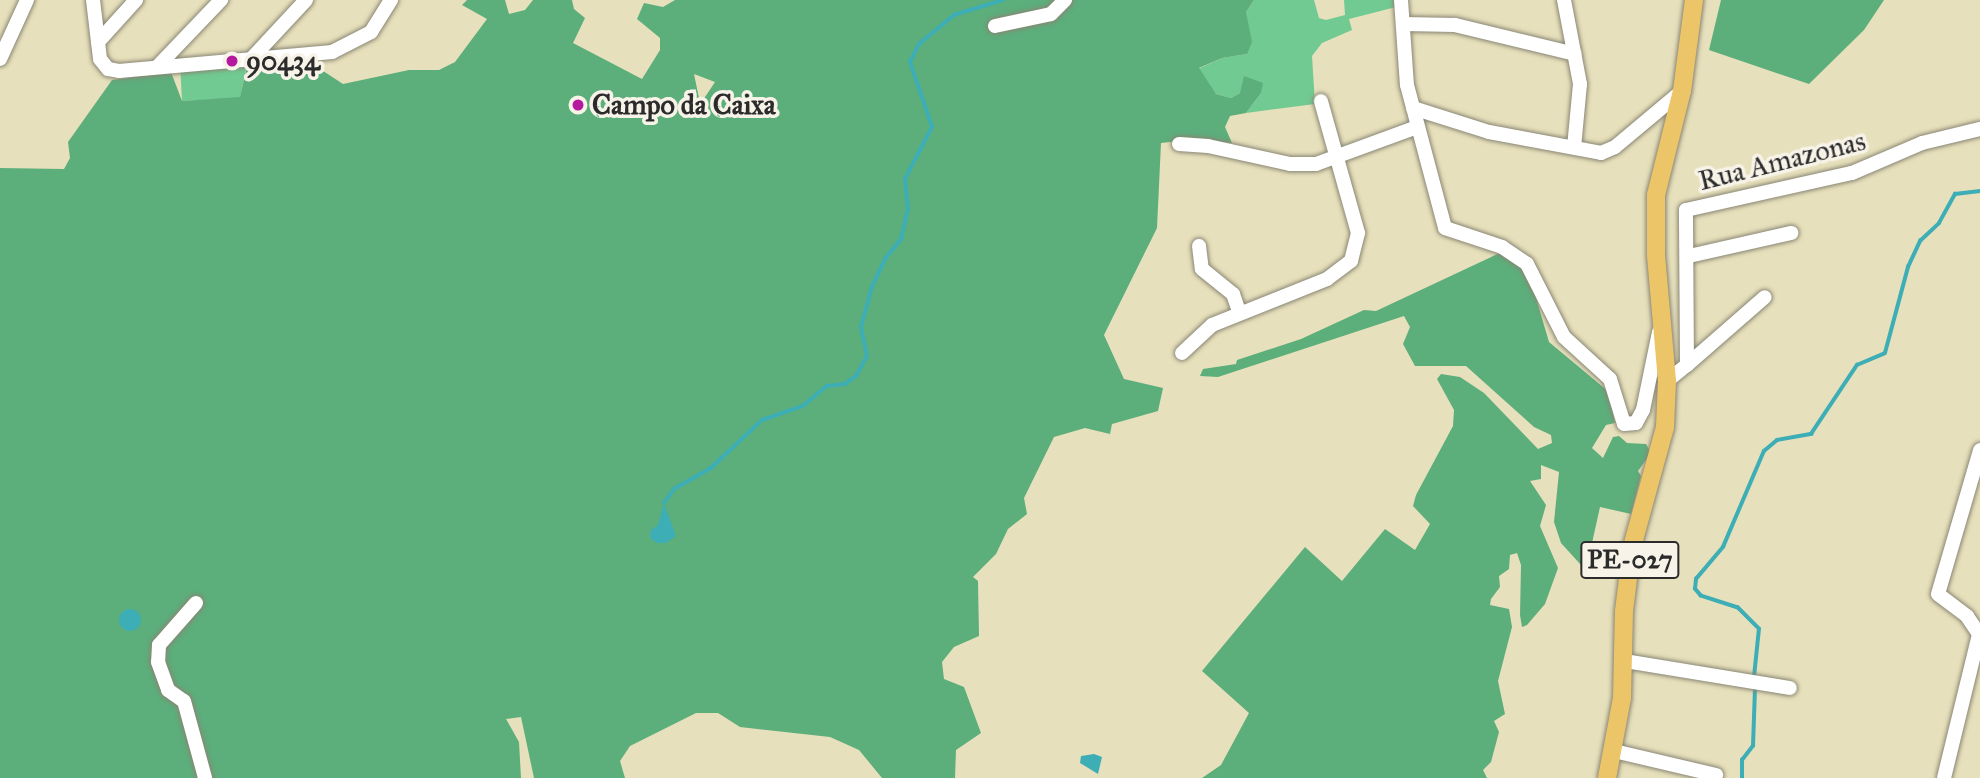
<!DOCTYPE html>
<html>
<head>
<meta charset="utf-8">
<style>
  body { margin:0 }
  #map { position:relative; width:1980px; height:778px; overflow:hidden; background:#e7e0bc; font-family:"IM FELL Great Primer",serif }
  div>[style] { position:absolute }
  .green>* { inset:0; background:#70ca91 }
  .forest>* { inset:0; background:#5cae7b }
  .water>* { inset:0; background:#3daeb5 }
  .round { border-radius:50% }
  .stream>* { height:3.5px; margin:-1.75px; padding:0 1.75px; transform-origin:1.75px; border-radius:1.75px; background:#3daeb5 }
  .roads { filter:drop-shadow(0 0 2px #898674) drop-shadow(0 0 2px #898674) }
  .minor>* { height:14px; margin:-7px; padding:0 7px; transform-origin:7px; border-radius:7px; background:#fff }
  .major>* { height:18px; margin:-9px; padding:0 9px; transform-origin:9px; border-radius:9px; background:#edc569 }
  .dots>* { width:19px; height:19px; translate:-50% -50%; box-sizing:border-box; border:4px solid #f7f3e8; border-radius:50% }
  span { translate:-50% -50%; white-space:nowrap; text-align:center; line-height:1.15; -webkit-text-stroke:7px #f7f3e8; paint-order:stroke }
  .shield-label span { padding:2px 5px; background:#f7f3e8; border:2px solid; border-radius:5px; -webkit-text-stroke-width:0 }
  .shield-label { font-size:26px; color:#2b2b2b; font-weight:700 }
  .poi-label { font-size:28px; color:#2b2b2b; font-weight:700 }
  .left { translate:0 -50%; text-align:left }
  .street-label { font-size:28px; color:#2b2b2b }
</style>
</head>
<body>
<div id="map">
  <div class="green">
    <i style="clip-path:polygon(1254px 0,1314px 0,1319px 18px,1326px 20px,1345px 15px,1344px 0,1394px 0,1396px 7px,1349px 19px,1352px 30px,1322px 43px,1312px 56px,1315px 104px,1246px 113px,1261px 93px,1240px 93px,1231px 98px,1216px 94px,1196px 70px,1222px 58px,1247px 54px,1246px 12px)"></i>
    <i style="clip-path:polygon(248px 59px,240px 98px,182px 101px,180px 63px)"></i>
  </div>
  <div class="forest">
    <i style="clip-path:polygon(evenodd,467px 0,505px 0,509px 14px,525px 10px,533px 0,572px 0,574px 9px,585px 18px,573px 43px,642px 79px,660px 50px,660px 38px,637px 19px,644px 3px,663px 7px,675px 0,1254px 0,1246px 12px,1252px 42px,1247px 54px,1222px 58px,1199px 68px,1216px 94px,1231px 98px,1240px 93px,1244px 76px,1263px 83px,1261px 93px,1246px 113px,1230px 116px,1225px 127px,1232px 143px,1197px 139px,1161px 143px,1157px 228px,1104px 335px,1124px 379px,1163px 388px,1158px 411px,1112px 424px,1110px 434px,1085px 428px,1054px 437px,1024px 498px,1027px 514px,1008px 529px,996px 554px,973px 577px,978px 581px,979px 636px,954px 647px,942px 662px,944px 679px,964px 687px,981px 733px,956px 750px,955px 778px,882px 778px,859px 750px,830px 737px,740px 727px,718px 713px,696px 713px,630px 746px,620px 761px,625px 778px,534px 778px,521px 717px,506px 719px,519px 742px,521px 778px,0 778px,0 168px,64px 169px,70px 158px,68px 142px,112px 80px,171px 72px,182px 101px,240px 97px,247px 66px,308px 61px,343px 84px,409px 70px,439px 70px,455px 62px,487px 19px,462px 5px,467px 0,694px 74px,715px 82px,701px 103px,700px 103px,694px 74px)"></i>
    <i style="clip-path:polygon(1721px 0,1884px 0,1864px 30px,1809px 84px,1709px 50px)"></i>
    <i style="clip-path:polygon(1504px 251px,1529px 274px,1549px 342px,1609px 392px,1615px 423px,1606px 425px,1592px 448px,1603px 458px,1613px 437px,1619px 436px,1627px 443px,1646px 444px,1651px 453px,1638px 471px,1641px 476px,1631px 514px,1600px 507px,1592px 543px,1598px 556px,1592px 563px,1581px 565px,1561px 543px,1554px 522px,1559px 472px,1541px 465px,1541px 479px,1530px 481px,1546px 505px,1540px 526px,1558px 568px,1545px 604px,1527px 625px,1522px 627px,1520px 615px,1521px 565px,1517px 553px,1510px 555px,1509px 569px,1499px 576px,1500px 587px,1491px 599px,1490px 605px,1509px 609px,1512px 627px,1498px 681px,1505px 714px,1494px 721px,1499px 732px,1491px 762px,1483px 770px,1487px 778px,1202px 778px,1221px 765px,1249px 713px,1202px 671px,1305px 547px,1342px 581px,1385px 529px,1415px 550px,1430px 524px,1413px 506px,1416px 495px,1453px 426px,1454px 410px,1437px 379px,1441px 374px,1460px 377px,1484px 393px,1538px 449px,1552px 443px,1551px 435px,1534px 427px,1466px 366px,1415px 366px,1403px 344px,1410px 327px,1404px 316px,1218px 377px,1200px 376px,1203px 369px,1236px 364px,1237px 360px,1301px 339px,1364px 310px,1376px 311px)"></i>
  </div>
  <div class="water">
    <i style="clip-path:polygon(664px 503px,676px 536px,666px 543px,657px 543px,650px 538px,651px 530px,658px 525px)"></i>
    <i class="round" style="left:119px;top:609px;width:22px;height:22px"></i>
    <i style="clip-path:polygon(1094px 754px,1102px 757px,1098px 774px,1080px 763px,1081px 756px)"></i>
  </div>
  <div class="stream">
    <i style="left:664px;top:503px;width:17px;rotate:-54deg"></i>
    <i style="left:674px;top:489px;width:43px;rotate:-29.6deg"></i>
    <i style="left:711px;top:468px;width:70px;rotate:-43.3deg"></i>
    <i style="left:762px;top:420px;width:43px;rotate:-18.9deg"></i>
    <i style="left:803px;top:406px;width:31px;rotate:-40deg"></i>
    <i style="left:827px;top:386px;width:18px;rotate:-6deg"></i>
    <i style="left:845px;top:384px;width:14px;rotate:-36deg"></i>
    <i style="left:856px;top:376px;width:23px;rotate:-61deg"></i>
    <i style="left:867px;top:356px;width:30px;rotate:-102deg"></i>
    <i style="left:861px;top:327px;width:41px;rotate:-74.6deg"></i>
    <i style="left:872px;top:287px;width:31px;rotate:-65deg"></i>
    <i style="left:885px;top:259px;width:26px;rotate:-51deg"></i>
    <i style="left:901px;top:239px;width:31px;rotate:-77deg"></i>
    <i style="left:908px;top:209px;width:30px;rotate:-96deg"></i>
    <i style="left:905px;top:179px;width:59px;rotate:-62.6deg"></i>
    <i style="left:932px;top:127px;width:69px;rotate:-108.7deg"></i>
    <i style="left:910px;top:62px;width:20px;rotate:-63deg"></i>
    <i style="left:919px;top:44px;width:45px;rotate:-39.6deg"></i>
    <i style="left:954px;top:15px;width:51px;rotate:-17deg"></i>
    <i style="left:1754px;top:677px;width:48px;rotate:-84.1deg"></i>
    <i style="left:1759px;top:629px;width:30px;rotate:-135deg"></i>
    <i style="left:1738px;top:608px;width:39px;rotate:-162deg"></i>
    <i style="left:1701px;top:596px;width:9px;rotate:-131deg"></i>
    <i style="left:1695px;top:589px;width:10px;rotate:-84deg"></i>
    <i style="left:1696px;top:579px;width:42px;rotate:-49.8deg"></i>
    <i style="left:1723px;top:547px;width:104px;rotate:-66.9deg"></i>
    <i style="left:1764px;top:451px;width:17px;rotate:-40deg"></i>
    <i style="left:1777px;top:440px;width:35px;rotate:-10deg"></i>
    <i style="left:1811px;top:434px;width:83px;rotate:-56.3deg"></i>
    <i style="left:1857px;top:365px;width:30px;rotate:-23deg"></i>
    <i style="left:1885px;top:353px;width:89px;rotate:-75deg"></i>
    <i style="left:1908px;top:267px;width:29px;rotate:-65deg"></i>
    <i style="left:1920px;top:241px;width:26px;rotate:-43deg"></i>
    <i style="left:1939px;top:223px;width:33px;rotate:-61deg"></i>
    <i style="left:1955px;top:194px;width:25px;rotate:-7deg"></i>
    <i style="left:1742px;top:778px;width:18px;rotate:-90deg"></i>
    <i style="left:1742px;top:760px;width:18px;rotate:-52deg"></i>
    <i style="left:1753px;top:746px;width:58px;rotate:-88deg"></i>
  </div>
  <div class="roads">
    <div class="minor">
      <i style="left:93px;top:0;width:59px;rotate:83.2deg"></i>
      <i style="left:100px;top:59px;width:13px;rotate:51deg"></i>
      <i style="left:108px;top:69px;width:11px;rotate:10deg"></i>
      <i style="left:119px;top:71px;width:214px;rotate:-5.1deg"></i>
      <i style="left:332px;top:52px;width:44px;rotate:-27.1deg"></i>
      <i style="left:371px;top:32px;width:38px;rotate:-58deg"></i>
      <i style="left:1401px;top:0;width:85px;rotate:86deg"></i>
      <i style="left:1407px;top:85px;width:148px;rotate:75.1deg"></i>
      <i style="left:1445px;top:228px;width:60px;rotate:18.4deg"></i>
      <i style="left:1502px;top:247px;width:30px;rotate:34deg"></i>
      <i style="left:1527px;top:264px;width:82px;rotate:63.1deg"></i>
      <i style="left:1564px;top:337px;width:62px;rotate:42.4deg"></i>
      <i style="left:1610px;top:379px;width:47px;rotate:72.7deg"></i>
      <i style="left:1624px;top:424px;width:12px;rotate:-5deg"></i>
      <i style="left:1636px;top:423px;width:15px;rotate:-62deg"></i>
      <i style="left:1643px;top:410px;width:80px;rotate:-78.4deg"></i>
      <i style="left:1564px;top:0;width:86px;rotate:79.2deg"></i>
      <i style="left:1580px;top:84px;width:63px;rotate:95.4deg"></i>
      <i style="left:1404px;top:24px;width:51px;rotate:1.1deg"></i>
      <i style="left:1455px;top:25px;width:123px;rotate:13.6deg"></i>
      <i style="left:995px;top:26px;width:57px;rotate:-12.1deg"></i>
      <i style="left:1051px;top:14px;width:20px;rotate:-45deg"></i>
      <i style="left:98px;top:42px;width:57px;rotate:-47.9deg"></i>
      <i style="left:253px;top:57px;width:78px;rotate:-47.1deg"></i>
      <i style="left:0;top:59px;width:65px;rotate:-65.4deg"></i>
      <i style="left:157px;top:67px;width:93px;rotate:-46.3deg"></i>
      <i style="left:1413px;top:108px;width:80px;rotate:17.5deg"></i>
      <i style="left:1489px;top:132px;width:114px;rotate:10.6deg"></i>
      <i style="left:1601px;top:153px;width:15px;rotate:-23deg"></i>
      <i style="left:1615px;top:147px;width:87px;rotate:-39.9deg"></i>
      <i style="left:1179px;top:144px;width:29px;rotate:4deg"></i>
      <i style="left:1208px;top:146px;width:84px;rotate:12.4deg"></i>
      <i style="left:1290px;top:164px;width:26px"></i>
      <i style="left:1316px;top:164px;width:108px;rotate:-20.1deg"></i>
      <i style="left:1199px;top:246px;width:23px;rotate:83deg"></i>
      <i style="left:1202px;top:269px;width:40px;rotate:39deg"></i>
      <i style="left:1233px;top:294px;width:18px;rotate:71deg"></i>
      <i style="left:1689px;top:256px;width:105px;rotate:-12.7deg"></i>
      <i style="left:1182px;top:353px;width:41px;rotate:-43deg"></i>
      <i style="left:1212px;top:325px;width:124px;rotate:-21.8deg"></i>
      <i style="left:1327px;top:279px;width:30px;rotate:-37deg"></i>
      <i style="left:1351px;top:261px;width:29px;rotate:-76deg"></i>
      <i style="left:1358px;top:233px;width:137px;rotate:-105.7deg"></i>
      <i style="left:1687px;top:365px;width:103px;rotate:-41.1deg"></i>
      <i style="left:1667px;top:381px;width:26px;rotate:-39deg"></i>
      <i style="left:1687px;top:365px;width:155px;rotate:-90.4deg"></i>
      <i style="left:1686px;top:210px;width:170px;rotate:-12.6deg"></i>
      <i style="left:1852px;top:173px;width:76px;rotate:-23.2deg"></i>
      <i style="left:1922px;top:143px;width:60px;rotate:-13.6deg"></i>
      <i style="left:196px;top:603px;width:56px;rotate:131.4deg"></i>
      <i style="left:159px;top:645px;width:17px;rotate:93deg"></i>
      <i style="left:158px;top:662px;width:30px;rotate:70deg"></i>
      <i style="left:168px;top:690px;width:19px;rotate:35deg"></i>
      <i style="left:184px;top:701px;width:80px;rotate:74.7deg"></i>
      <i style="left:1625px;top:661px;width:167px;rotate:9.3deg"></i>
      <i style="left:1614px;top:751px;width:105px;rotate:13.2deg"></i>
      <i style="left:1944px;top:778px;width:148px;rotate:-76.3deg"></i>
      <i style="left:1979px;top:634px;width:22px;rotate:-124deg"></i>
      <i style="left:1967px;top:616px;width:36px;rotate:-143deg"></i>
      <i style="left:1938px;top:594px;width:150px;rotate:-73.7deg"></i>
    </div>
    <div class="major">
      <i style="left:1607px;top:778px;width:81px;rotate:-79.4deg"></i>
      <i style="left:1622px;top:698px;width:87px;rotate:-88.7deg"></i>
      <i style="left:1624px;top:611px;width:64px;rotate:-82.9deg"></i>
      <i style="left:1632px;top:547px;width:124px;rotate:-74.6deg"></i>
      <i style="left:1665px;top:427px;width:46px;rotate:-87.5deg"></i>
      <i style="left:1667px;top:381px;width:126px;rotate:-95deg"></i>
      <i style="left:1656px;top:255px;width:60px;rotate:-90deg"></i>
      <i style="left:1656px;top:195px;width:107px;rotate:-76deg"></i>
      <i style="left:1682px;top:91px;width:92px;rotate:-82.5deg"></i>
    </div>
  </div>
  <div class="dots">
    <i style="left:232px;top:61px;background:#b5179e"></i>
    <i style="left:578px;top:105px;background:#b5179e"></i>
  </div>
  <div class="shield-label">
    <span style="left:1630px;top:560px">PE-027</span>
  </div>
  <div class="poi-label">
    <span class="left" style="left:246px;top:61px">90434</span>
    <span class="left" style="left:592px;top:105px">Campo da Caixa</span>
  </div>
  <div class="street-label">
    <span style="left:1782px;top:161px;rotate:-14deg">Rua Amazonas</span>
  </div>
</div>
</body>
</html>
